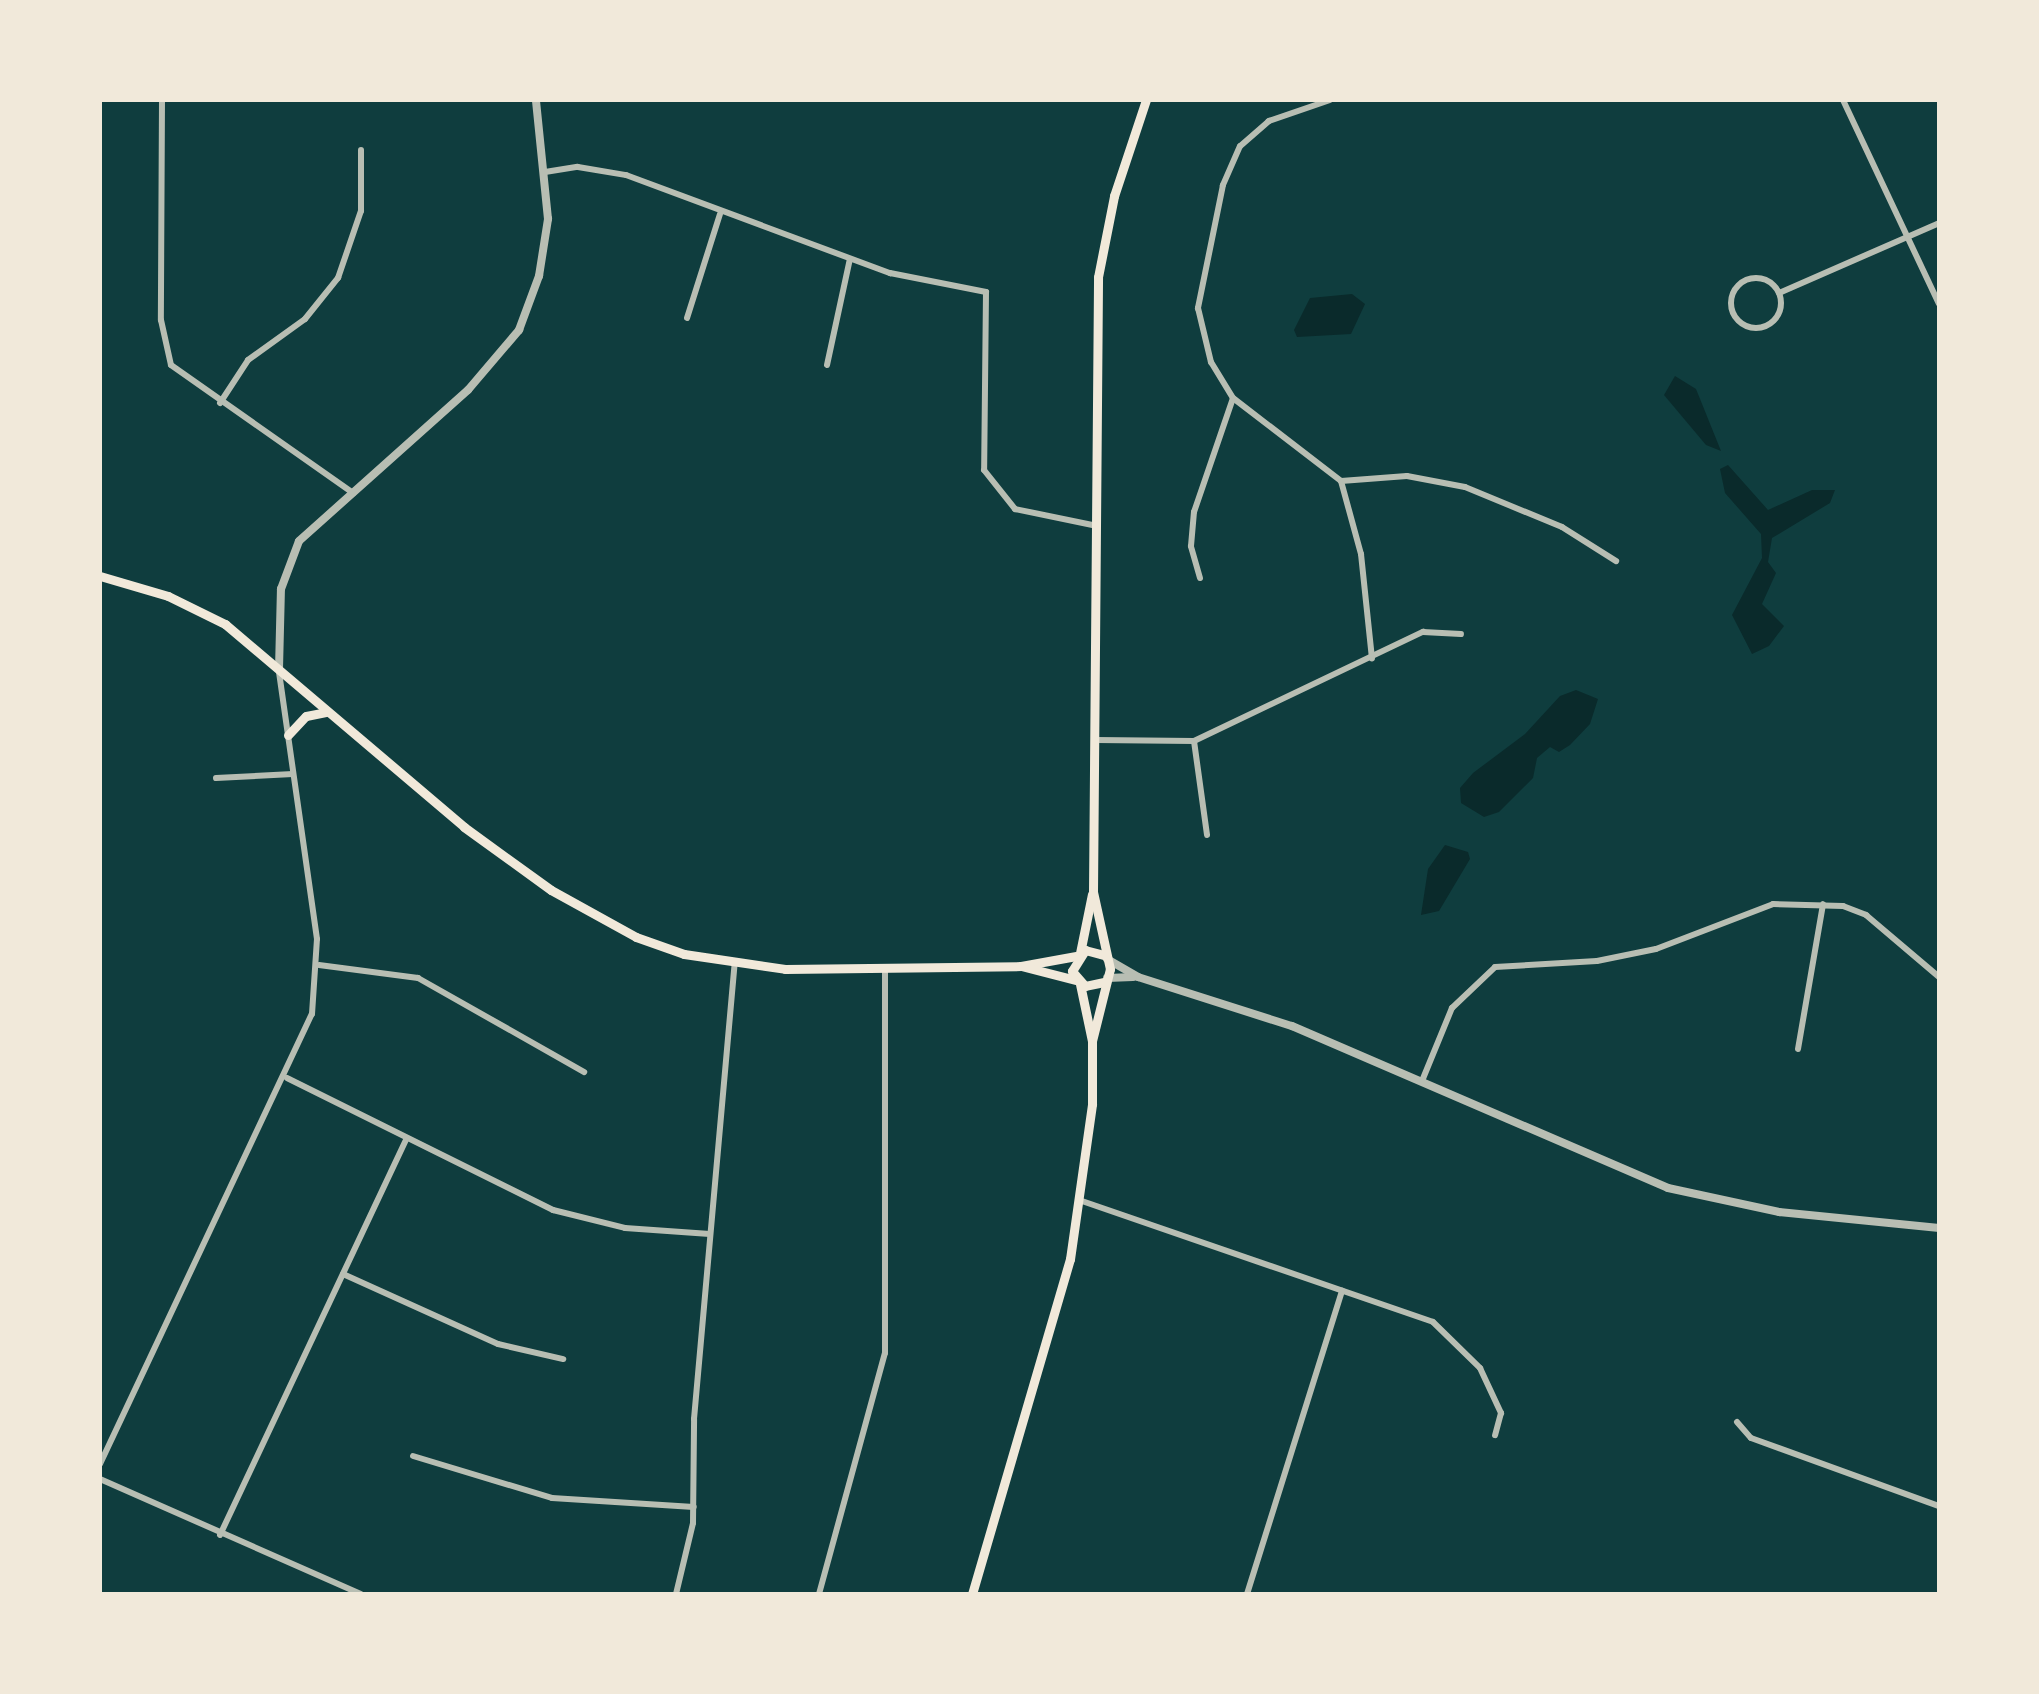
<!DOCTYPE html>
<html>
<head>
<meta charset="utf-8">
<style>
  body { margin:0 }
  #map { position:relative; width:2039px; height:1694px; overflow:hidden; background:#0f3d3e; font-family:Overpass,sans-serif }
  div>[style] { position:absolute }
  .water>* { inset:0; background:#0a2a2b }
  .minor>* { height:6px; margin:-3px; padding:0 3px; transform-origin:3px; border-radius:3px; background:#b8beb3 }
  .minor>.ring { margin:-3px; padding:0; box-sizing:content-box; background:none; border:6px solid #b8beb3; border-radius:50% }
  .tertiary>* { height:8px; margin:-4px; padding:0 4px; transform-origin:4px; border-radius:4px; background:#b8beb3 }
  .secondary>* { height:9px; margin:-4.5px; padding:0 4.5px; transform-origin:4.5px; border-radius:4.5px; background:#f1e9da }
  span { translate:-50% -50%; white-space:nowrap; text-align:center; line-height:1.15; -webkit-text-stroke:10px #f1e9da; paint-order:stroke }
  .frame { position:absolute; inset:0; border:102px solid #f1e9da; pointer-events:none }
</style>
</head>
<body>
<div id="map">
  <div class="water">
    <i style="clip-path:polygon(1352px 294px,1365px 304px,1351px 334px,1297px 337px,1294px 330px,1310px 298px)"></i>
    <i style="clip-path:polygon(1675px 376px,1696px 389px,1721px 451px,1706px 445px,1664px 395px)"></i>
    <i style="clip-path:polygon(1728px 465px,1768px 510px,1812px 490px,1835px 490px,1830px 503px,1772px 538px,1768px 562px,1776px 573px,1762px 604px,1784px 626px,1769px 646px,1752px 654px,1732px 615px,1762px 558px,1761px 534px,1725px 493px,1720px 469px)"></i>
    <i style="clip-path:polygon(1576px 690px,1598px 699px,1590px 724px,1570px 745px,1559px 752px,1550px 747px,1537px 758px,1533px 778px,1499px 812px,1484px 817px,1461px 803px,1460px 788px,1473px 773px,1525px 734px,1560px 696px)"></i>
    <i style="clip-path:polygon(1445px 845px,1468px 852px,1470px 859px,1439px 911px,1421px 915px,1428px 869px)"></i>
  </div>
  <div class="minor">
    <i style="left:162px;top:100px;width:220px;rotate:90.3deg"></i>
    <i style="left:161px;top:320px;width:46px;rotate:77.5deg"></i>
    <i style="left:171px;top:365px;width:223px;rotate:35.1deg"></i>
    <i style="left:1330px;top:100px;width:65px;rotate:161deg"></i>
    <i style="left:1269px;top:121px;width:38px;rotate:139deg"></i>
    <i style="left:1240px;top:146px;width:43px;rotate:113.6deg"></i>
    <i style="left:1223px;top:185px;width:126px;rotate:101.5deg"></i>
    <i style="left:1198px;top:308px;width:56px;rotate:76.5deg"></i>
    <i style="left:1211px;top:362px;width:42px;rotate:58.6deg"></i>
    <i style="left:1233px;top:398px;width:136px;rotate:37.5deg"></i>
    <i style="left:1341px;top:481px;width:76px;rotate:74.7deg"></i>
    <i style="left:1361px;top:554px;width:105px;rotate:84deg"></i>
    <i style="left:1843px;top:100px;width:225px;rotate:64.8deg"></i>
    <i style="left:545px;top:172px;width:33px;rotate:-9deg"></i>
    <i style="left:578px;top:167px;width:49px;rotate:9.5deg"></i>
    <i style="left:626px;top:175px;width:282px;rotate:20.4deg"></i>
    <i style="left:890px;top:273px;width:98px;rotate:11.2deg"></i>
    <i style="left:986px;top:292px;width:178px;rotate:90.6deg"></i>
    <i style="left:984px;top:470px;width:50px;rotate:51.5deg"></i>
    <i style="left:1015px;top:509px;width:84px;rotate:11.7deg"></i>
    <i class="ring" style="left:1731px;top:278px;width:44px;height:44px"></i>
    <i style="left:1779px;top:293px;width:175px;rotate:-23.6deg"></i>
    <i style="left:687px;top:318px;width:109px;rotate:-72.4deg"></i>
    <i style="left:827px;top:365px;width:108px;rotate:-77.8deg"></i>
    <i style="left:220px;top:403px;width:51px;rotate:-56.9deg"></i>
    <i style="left:248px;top:360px;width:70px;rotate:-35.7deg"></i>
    <i style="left:305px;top:319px;width:53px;rotate:-51.2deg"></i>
    <i style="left:338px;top:278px;width:71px;rotate:-71.1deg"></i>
    <i style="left:361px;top:211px;width:61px;rotate:-90deg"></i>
    <i style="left:1341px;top:481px;width:66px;rotate:-4.3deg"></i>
    <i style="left:1407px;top:476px;width:59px;rotate:10.7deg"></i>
    <i style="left:1465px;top:487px;width:105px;rotate:22.4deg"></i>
    <i style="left:1562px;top:527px;width:64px;rotate:32.2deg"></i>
    <i style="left:1200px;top:578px;width:33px;rotate:-106deg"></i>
    <i style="left:1191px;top:546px;width:34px;rotate:-85deg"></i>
    <i style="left:1194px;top:512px;width:120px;rotate:-71.1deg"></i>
    <i style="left:1096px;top:740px;width:98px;rotate:0.6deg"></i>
    <i style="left:1194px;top:741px;width:254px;rotate:-25.5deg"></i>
    <i style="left:1423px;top:632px;width:38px;rotate:3deg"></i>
    <i style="left:1194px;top:741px;width:95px;rotate:82.1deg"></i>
    <i style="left:216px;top:778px;width:77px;rotate:-3deg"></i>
    <i style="left:319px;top:965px;width:100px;rotate:7.5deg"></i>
    <i style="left:418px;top:978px;width:191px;rotate:29.5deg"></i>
    <i style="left:1798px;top:1049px;width:147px;rotate:-80.2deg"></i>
    <i style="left:287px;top:1078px;width:297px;rotate:26.4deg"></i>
    <i style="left:553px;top:1210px;width:74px;rotate:14deg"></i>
    <i style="left:625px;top:1228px;width:85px;rotate:4deg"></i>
    <i style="left:1422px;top:1081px;width:79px;rotate:-67.7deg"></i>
    <i style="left:1452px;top:1008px;width:59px;rotate:-43.6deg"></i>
    <i style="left:1495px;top:967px;width:102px;rotate:-3.4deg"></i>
    <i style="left:1597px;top:961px;width:60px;rotate:-11.5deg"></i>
    <i style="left:1656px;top:949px;width:125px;rotate:-21deg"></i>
    <i style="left:1773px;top:904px;width:70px;rotate:1.6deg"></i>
    <i style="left:1843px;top:906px;width:25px;rotate:21deg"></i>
    <i style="left:1866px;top:915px;width:96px;rotate:40.3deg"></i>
    <i style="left:1079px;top:1200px;width:374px;rotate:19deg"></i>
    <i style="left:1433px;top:1322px;width:66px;rotate:44.4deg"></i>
    <i style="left:1480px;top:1368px;width:50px;rotate:65deg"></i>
    <i style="left:1501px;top:1413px;width:23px;rotate:105deg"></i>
    <i style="left:343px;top:1274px;width:170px;rotate:24.3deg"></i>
    <i style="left:498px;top:1344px;width:67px;rotate:13deg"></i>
    <i style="left:1737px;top:1422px;width:21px;rotate:49deg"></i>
    <i style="left:1751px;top:1438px;width:200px;rotate:19.9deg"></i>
    <i style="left:413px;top:1456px;width:145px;rotate:16.8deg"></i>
    <i style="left:552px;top:1498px;width:142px;rotate:3.6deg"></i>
    <i style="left:100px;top:1464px;width:497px;rotate:-64.8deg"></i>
    <i style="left:312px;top:1014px;width:75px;rotate:-86.2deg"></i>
    <i style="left:317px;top:939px;width:271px;rotate:-98.1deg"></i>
    <i style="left:100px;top:1479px;width:285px;rotate:23.8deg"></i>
    <i style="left:220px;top:1535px;width:438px;rotate:-64.8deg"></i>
    <i style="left:676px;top:1594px;width:73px;rotate:-76.5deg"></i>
    <i style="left:693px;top:1523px;width:104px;rotate:-89.4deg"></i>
    <i style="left:694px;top:1419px;width:457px;rotate:-84.9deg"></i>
    <i style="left:819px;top:1594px;width:250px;rotate:-74.7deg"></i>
    <i style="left:885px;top:1353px;width:383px;rotate:-90deg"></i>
    <i style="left:1247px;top:1594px;width:318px;rotate:-72.6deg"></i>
  </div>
  <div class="tertiary">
    <i style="left:279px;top:669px;width:80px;rotate:-88.6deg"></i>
    <i style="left:281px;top:589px;width:51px;rotate:-69.4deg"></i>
    <i style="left:299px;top:541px;width:227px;rotate:-41.8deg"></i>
    <i style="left:468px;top:390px;width:79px;rotate:-49.6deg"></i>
    <i style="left:519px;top:330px;width:58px;rotate:-69.7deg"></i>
    <i style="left:539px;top:276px;width:58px;rotate:-81deg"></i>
    <i style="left:548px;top:219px;width:120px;rotate:-95.8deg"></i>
    <i style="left:1107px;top:959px;width:36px;rotate:30deg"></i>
    <i style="left:1138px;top:977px;width:162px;rotate:17.7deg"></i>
    <i style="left:1292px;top:1026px;width:409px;rotate:23.3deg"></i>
    <i style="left:1668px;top:1188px;width:114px;rotate:12.2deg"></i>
    <i style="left:1779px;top:1212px;width:161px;rotate:5.7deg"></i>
    <i style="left:1107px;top:978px;width:26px;rotate:-2deg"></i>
  </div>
  <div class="secondary">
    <i style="left:100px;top:576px;width:71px;rotate:16.4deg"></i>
    <i style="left:168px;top:596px;width:64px;rotate:26.2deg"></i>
    <i style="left:225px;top:624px;width:314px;rotate:40.3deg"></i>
    <i style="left:464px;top:827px;width:107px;rotate:35.9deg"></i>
    <i style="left:551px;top:890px;width:97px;rotate:28.9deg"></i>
    <i style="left:636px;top:937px;width:51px;rotate:19.5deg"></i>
    <i style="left:684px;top:954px;width:102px;rotate:8.4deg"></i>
    <i style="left:785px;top:969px;width:236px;rotate:-0.7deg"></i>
    <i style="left:1021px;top:966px;width:56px;rotate:-10.3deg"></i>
    <i style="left:288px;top:735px;width:26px;rotate:-47deg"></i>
    <i style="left:306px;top:716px;width:20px;rotate:-11deg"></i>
    <i style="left:1080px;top:953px;width:60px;rotate:-78.5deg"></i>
    <i style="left:1021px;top:966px;width:57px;rotate:14.3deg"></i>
    <i style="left:1104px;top:982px;width:19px;rotate:168deg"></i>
    <i style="left:1085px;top:986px;width:20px;rotate:-131deg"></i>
    <i style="left:1072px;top:971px;width:25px;rotate:-58deg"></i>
    <i style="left:1085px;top:950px;width:20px;rotate:15deg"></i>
    <i style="left:1092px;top:1041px;width:74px;rotate:-76deg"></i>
    <i style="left:1110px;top:969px;width:79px;rotate:-102.4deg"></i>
    <i style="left:1093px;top:892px;width:615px;rotate:-89.53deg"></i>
    <i style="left:1098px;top:277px;width:83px;rotate:-78.8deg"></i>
    <i style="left:1114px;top:196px;width:101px;rotate:-71.6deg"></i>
    <i style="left:972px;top:1594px;width:349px;rotate:-73.7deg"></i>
    <i style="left:1070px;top:1259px;width:157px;rotate:-81.9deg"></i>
    <i style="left:1092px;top:1104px;width:63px;rotate:-90deg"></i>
    <i style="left:1092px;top:1041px;width:58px;rotate:-101.9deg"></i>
  </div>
  <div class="frame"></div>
</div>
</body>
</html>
